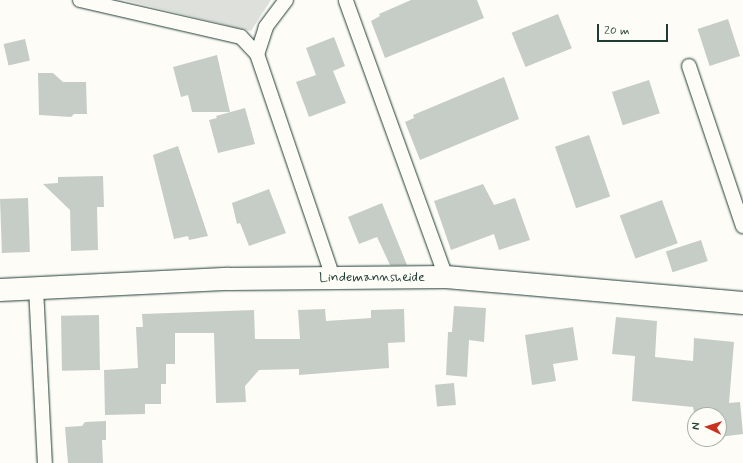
<!DOCTYPE html>
<html>
<head>
<meta charset="utf-8">
<style>
  body { margin:0 }
  #map { position:relative; width:743px; height:463px; overflow:hidden; background:#fdfcf7; font-family:Mynerve,sans-serif }
  div>[style] { position:absolute }
  .green>* { inset:0; background:#dde0db }
  .building>* { inset:0; background:#c6cdc7; transform-origin:0 0 }
  .roads { filter:drop-shadow(0 0 1px #1f3d34) drop-shadow(0 0 1px #1f3d34) }
  .service>* { height:14px; margin:-7px; padding:0 7px; transform-origin:7px; border-radius:7px; background:#fdfcf7 }
  .minor>* { height:22px; margin:-11px; padding:0 11px; transform-origin:11px; border-radius:11px; background:#fdfcf7 }
  span { translate:-50% -50%; white-space:nowrap; text-align:center; line-height:1.15; -webkit-text-stroke:3px #fdfcf7; paint-order:stroke }
  .street-label { font-size:14px; color:#1f3d34 }
  .north { position:absolute; left:687px; top:407px; width:40px; height:40px; box-sizing:border-box; background:#fdfcf7; border:1px solid #a4b0a9; border-radius:50%; rotate:274deg; font-size:11px; font-weight:700; line-height:16px; text-align:center; color:#1f3d34 }
  .north::after { content:''; display:block; margin:auto; width:14px; height:18px; background:#c8321e; clip-path:polygon(50% 0,100% 100%,50% 72%,0 100%) }
  .scale { position:absolute; left:597px; top:24px; width:71px; height:18px; box-sizing:border-box; border:2px solid #1f3d34; border-top:0; padding-left:5px; font-size:12px; line-height:14px; white-space:nowrap; color:#1f3d34; -webkit-text-stroke:3px #fdfcf7; paint-order:stroke }
</style>
</head>
<body>
<div id="map">
  <div class="green">
    <i style="clip-path:polygon(124px 0,271px 0,251px 31px)"></i>
  </div>
  <div class="building">
    <i style="clip-path:polygon(411px 0,477px 0,484px 18px,385px 58px,371px 21px,380px 16px,379px 14px)"></i>
    <i style="left:558px;top:14px;width:37px;height:50px;rotate:68deg"></i>
    <i style="left:728px;top:19px;width:39px;height:32px;rotate:72deg"></i>
    <i style="clip-path:polygon(334px 37px,345px 66px,333px 71px,346px 103px,309px 117px,296px 82px,316px 75px,306px 48px)"></i>
    <i style="left:25px;top:39px;width:22px;height:22px;rotate:77deg"></i>
    <i style="clip-path:polygon(217px 55px,230px 112px,192px 112px,188px 95px,181px 97px,173px 67px)"></i>
    <i style="clip-path:polygon(38px 73px,53px 73px,63px 82px,86px 82px,87px 114px,74px 114px,71px 117px,39px 115px)"></i>
    <i style="clip-path:polygon(504px 77px,519px 119px,420px 160px,405px 122px,414px 118px,413px 115px)"></i>
    <i style="left:649px;top:80px;width:35px;height:39px;rotate:72deg"></i>
    <i style="clip-path:polygon(245px 108px,255px 144px,218px 153px,209px 120px,217px 118px,216px 116px)"></i>
    <i style="left:589px;top:135px;width:65px;height:36px;rotate:71deg"></i>
    <i style="clip-path:polygon(178px 146px,208px 236px,189px 240px,188px 236px,174px 239px,153px 155px)"></i>
    <i style="clip-path:polygon(103px 176px,104px 207px,97px 207px,98px 250px,71px 251px,70px 210px,43px 184px,58px 183px,58px 177px)"></i>
    <i style="clip-path:polygon(483px 184px,494px 205px,515px 198px,530px 240px,499px 250px,494px 234px,451px 250px,434px 201px)"></i>
    <i style="clip-path:polygon(269px 189px,286px 233px,249px 246px,240px 223px,237px 224px,232px 203px)"></i>
    <i style="left:28px;top:198px;width:54px;height:28px;rotate:88deg"></i>
    <i style="left:662px;top:200px;width:46px;height:45px;rotate:70deg"></i>
    <i style="clip-path:polygon(382px 203px,407px 265px,390px 265px,377px 237px,359px 244px,348px 217px)"></i>
    <i style="left:701px;top:240px;width:22px;height:37px;rotate:72deg"></i>
    <i style="clip-path:polygon(454px 306px,486px 308px,484px 342px,469px 340px,467px 377px,446px 375px,448px 332px,452px 332px)"></i>
    <i style="clip-path:polygon(325px 309px,326px 321px,371px 318px,371px 310px,404px 309px,405px 342px,388px 343px,389px 368px,299px 375px,299px 369px,259px 370px,245px 386px,246px 402px,216px 403px,214px 333px,175px 333px,175px 364px,166px 364px,166px 384px,161px 384px,161px 404px,145px 404px,145px 414px,105px 415px,104px 370px,138px 368px,136px 327px,143px 327px,142px 314px,254px 310px,255px 339px,300px 339px,298px 310px)"></i>
    <i style="left:99px;top:315px;width:55px;height:38px;rotate:89deg"></i>
    <i style="clip-path:polygon(616px 317px,657px 321px,655px 357px,693px 361px,694px 338px,734px 342px,729px 403px,740px 402px,743px 434px,719px 437px,719px 415px,711px 415px,710px 410px,694px 413px,693px 407px,632px 401px,635px 356px,612px 354px)"></i>
    <i style="clip-path:polygon(573px 327px,578px 360px,553px 364px,556px 381px,532px 385px,525px 335px)"></i>
    <i style="left:454px;top:383px;width:22px;height:19px;rotate:85deg"></i>
    <i style="clip-path:polygon(106px 421px,106px 440px,102px 440px,103px 463px,68px 463px,65px 427px,82px 426px,85px 422px)"></i>
  </div>
  <div class="roads">
    <div class="service">
      <i style="left:80px;top:0;width:165px;rotate:12.9deg"></i>
      <i style="left:241px;top:37px;width:23px;rotate:47deg"></i>
      <i style="left:286px;top:0;width:34px;rotate:127deg"></i>
      <i style="left:266px;top:27px;width:28px;rotate:108deg"></i>
      <i style="left:257px;top:54px;width:236px;rotate:71.2deg"></i>
      <i style="left:346px;top:1px;width:294px;rotate:70.1deg"></i>
      <i style="left:689px;top:66px;width:169px;rotate:71.4deg"></i>
      <i style="left:36px;top:288px;width:175px;rotate:87.1deg"></i>
    </div>
    <div class="minor">
      <i style="left:0;top:290px;width:229px;rotate:-2.8deg"></i>
      <i style="left:229px;top:279px;width:217px;rotate:-0.5deg"></i>
      <i style="left:446px;top:277px;width:298px;rotate:5deg"></i>
    </div>
  </div>
  <div class="street-label">
    <span style="left:372px;top:277px">Lindemannsheide</span>
  </div>
  <div class="north">N</div>
  <div class="scale">20 m</div>
</div>
</body>
</html>
